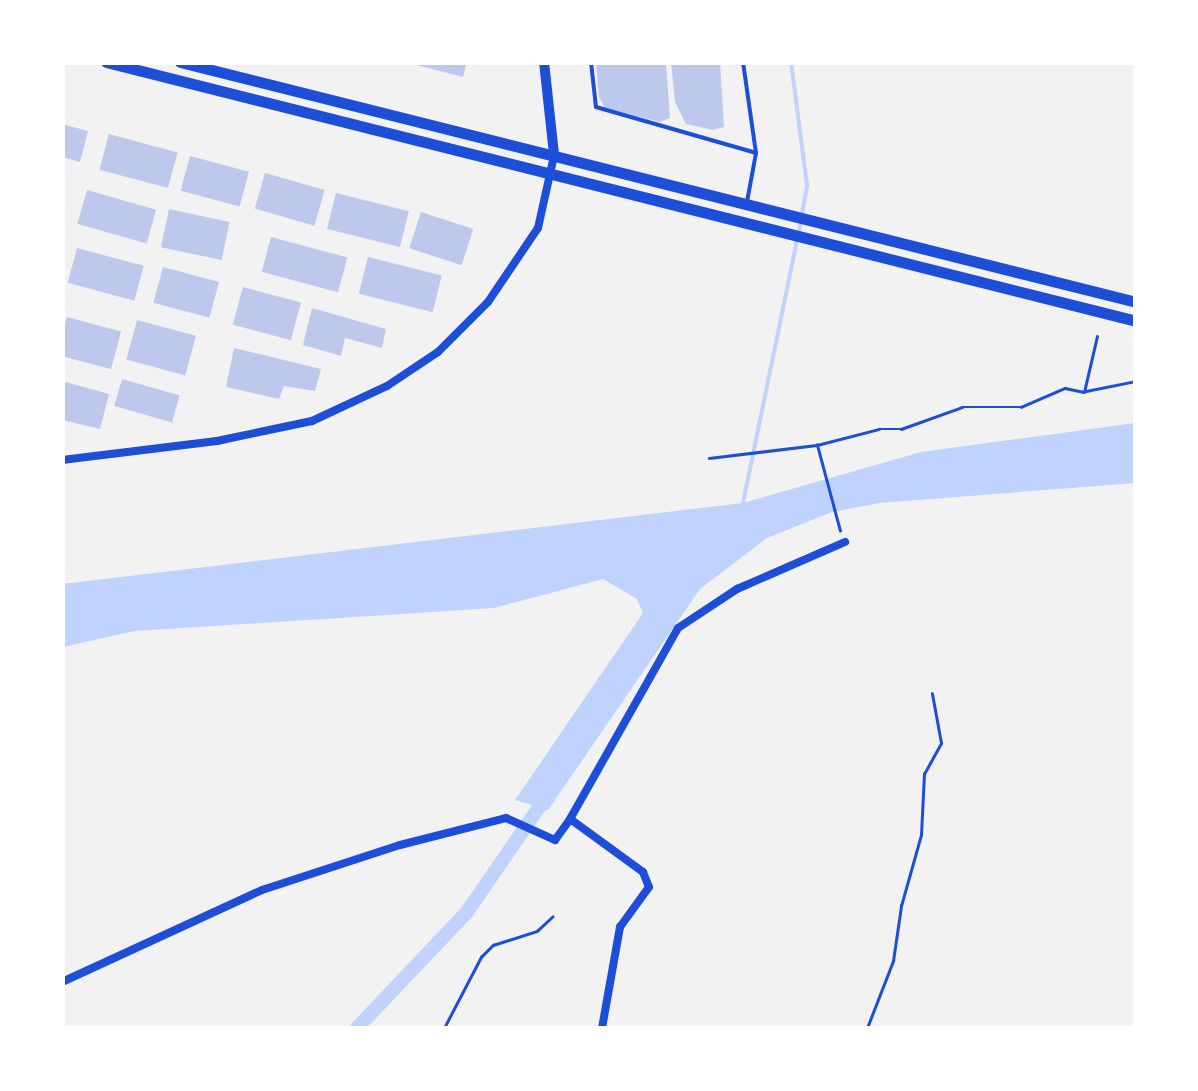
<!DOCTYPE html>
<html>
<head>
<meta charset="utf-8">
<style>
  body { margin:0 }
  #map { position:relative; width:1198px; height:1091px; overflow:hidden; background:#f2f2f2; font-family:Poppins,sans-serif }
  div>[style] { position:absolute }
  .water>* { inset:0; background:#bfd3fe }
  .stream>* { height:4px; margin:-2px; padding:0 2px; transform-origin:2px; border-radius:2px; background:#bfd3fe }
  .canal>* { height:14px; margin:-7px; padding:0 7px; transform-origin:7px; border-radius:7px; background:#bfd3fe }
  .building>* { inset:0; background:#bdc9ec; transform-origin:0 0 }
  .path>* { height:2.5px; margin:-1.25px; padding:0 1.25px; transform-origin:1.25px; border-radius:1.25px; background:#1d4ed8 }
  .service>* { height:4px; margin:-2px; padding:0 2px; transform-origin:2px; border-radius:2px; background:#1d4ed8 }
  .minor>* { height:8px; margin:-4px; padding:0 4px; transform-origin:4px; border-radius:4px; background:#1d4ed8 }
  .tertiary>* { height:10px; margin:-5px; padding:0 5px; transform-origin:5px; border-radius:5px; background:#1d4ed8 }
  .secondary>* { height:11px; margin:-5.5px; padding:0 5.5px; transform-origin:5.5px; border-radius:5.5px; background:#1d4ed8 }
  span { translate:-50% -50%; white-space:nowrap; text-align:center; line-height:1.15; -webkit-text-stroke:8px #fff; paint-order:stroke }
  .frame { position:absolute; inset:0; border:65px solid #fff; pointer-events:none }
</style>
</head>
<body>
<div id="map">
  <div class="water">
    <i style="clip-path:polygon(1135px 423px,1135px 483px,880px 503px,832px 512px,767px 538px,700px 589px,548px 810px,515px 800px,643px 613px,637px 599px,603px 579px,494px 608px,135px 631px,63px 647px,62px 584px,743px 503px,921px 452px)"></i>
  </div>
  <div class="stream">
    <i style="left:791px;top:62px;width:125px;rotate:82.6deg"></i>
    <i style="left:807px;top:186px;width:46px;rotate:100.1deg"></i>
    <i style="left:743px;top:503px;width:268px;rotate:-78.4deg"></i>
  </div>
  <div class="canal">
    <i style="left:357px;top:1028px;width:160px;rotate:-46.5deg"></i>
    <i style="left:467px;top:912px;width:143px;rotate:-55.5deg"></i>
  </div>
  <div class="building">
    <i style="clip-path:polygon(405px 62px,467px 62px,463px 77px)"></i>
    <i style="clip-path:polygon(596px 62px,666px 62px,670px 118px,660px 122px,605px 108px,599px 97px)"></i>
    <i style="clip-path:polygon(671px 62px,720px 62px,724px 127px,713px 130px,686px 124px,675px 102px)"></i>
    <i style="clip-path:polygon(62px 124px,88px 131px,80px 162px,62px 157px)"></i>
    <i style="left:109px;top:134px;width:71px;height:37px;rotate:15deg"></i>
    <i style="left:190px;top:156px;width:61px;height:36px;rotate:15deg"></i>
    <i style="left:265px;top:173px;width:62px;height:37px;rotate:16deg"></i>
    <i style="left:87px;top:190px;width:72px;height:35px;rotate:16deg"></i>
    <i style="left:336px;top:193px;width:75px;height:37px;rotate:14deg"></i>
    <i style="left:169px;top:209px;width:62px;height:39px;rotate:12deg"></i>
    <i style="left:421px;top:212px;width:55px;height:38px;rotate:18deg"></i>
    <i style="left:271px;top:237px;width:79px;height:36px;rotate:15deg"></i>
    <i style="left:77px;top:248px;width:69px;height:36px;rotate:15deg"></i>
    <i style="left:368px;top:257px;width:76px;height:38px;rotate:14deg"></i>
    <i style="left:163px;top:267px;width:58px;height:37px;rotate:15deg"></i>
    <i style="left:243px;top:287px;width:60px;height:39px;rotate:15deg"></i>
    <i style="clip-path:polygon(312px 308px,386px 329px,382px 348px,345px 338px,341px 356px,303px 345px)"></i>
    <i style="left:67px;top:317px;width:56px;height:39px;rotate:15deg"></i>
    <i style="left:137px;top:320px;width:61px;height:41px;rotate:15deg"></i>
    <i style="clip-path:polygon(234px 348px,321px 369px,315px 391px,284px 386px,279px 399px,226px 387px)"></i>
    <i style="left:122px;top:379px;width:60px;height:28px;rotate:16deg"></i>
    <i style="clip-path:polygon(62px 381px,109px 394px,100px 429px,62px 420px)"></i>
  </div>
  <div class="path">
    <i style="left:1086px;top:391px;width:51px;rotate:-11.3deg"></i>
    <i style="left:709px;top:458px;width:108px;rotate:-6.9deg"></i>
    <i style="left:840px;top:531px;width:89px;rotate:-105deg"></i>
    <i style="left:817px;top:445px;width:64px;rotate:-14.5deg"></i>
    <i style="left:879px;top:429px;width:22px"></i>
    <i style="left:901px;top:429px;width:65px;rotate:-19.8deg"></i>
    <i style="left:962px;top:407px;width:59px"></i>
    <i style="left:1021px;top:407px;width:48px;rotate:-23.4deg"></i>
    <i style="left:1065px;top:388px;width:19px;rotate:12deg"></i>
    <i style="left:1084px;top:392px;width:57px;rotate:-76.9deg"></i>
    <i style="left:444px;top:1028px;width:80px;rotate:-62.5deg"></i>
    <i style="left:481px;top:957px;width:17px;rotate:-45deg"></i>
    <i style="left:493px;top:945px;width:46px;rotate:-17.7deg"></i>
    <i style="left:537px;top:931px;width:21px;rotate:-43deg"></i>
    <i style="left:867px;top:1028px;width:72px;rotate:-68.8deg"></i>
    <i style="left:893px;top:961px;width:56px;rotate:-81.7deg"></i>
    <i style="left:901px;top:906px;width:74px;rotate:-74.3deg"></i>
    <i style="left:921px;top:835px;width:61px;rotate:-87.2deg"></i>
    <i style="left:924px;top:774px;width:35px;rotate:-61deg"></i>
    <i style="left:941px;top:743px;width:50px;rotate:-100.4deg"></i>
  </div>
  <div class="service">
    <i style="left:591px;top:62px;width:45px;rotate:83.7deg"></i>
    <i style="left:596px;top:107px;width:166px;rotate:16deg"></i>
    <i style="left:743px;top:62px;width:92px;rotate:81.9deg"></i>
    <i style="left:756px;top:153px;width:50px;rotate:100.4deg"></i>
  </div>
  <div class="minor">
    <i style="left:62px;top:460px;width:156px;rotate:-7deg"></i>
    <i style="left:217px;top:441px;width:97px;rotate:-11.9deg"></i>
    <i style="left:312px;top:421px;width:83px;rotate:-25deg"></i>
    <i style="left:387px;top:386px;width:61px;rotate:-33.7deg"></i>
    <i style="left:438px;top:352px;width:71px;rotate:-45deg"></i>
    <i style="left:488px;top:302px;width:89px;rotate:-56deg"></i>
    <i style="left:538px;top:228px;width:74px;rotate:-77.5deg"></i>
    <i style="left:62px;top:982px;width:220px;rotate:-24.7deg"></i>
    <i style="left:262px;top:890px;width:145px;rotate:-18.1deg"></i>
    <i style="left:400px;top:845px;width:109px;rotate:-14.3deg"></i>
    <i style="left:506px;top:818px;width:54px;rotate:24.2deg"></i>
    <i style="left:555px;top:840px;width:26px;rotate:-54deg"></i>
    <i style="left:602px;top:1028px;width:103px;rotate:-79.9deg"></i>
    <i style="left:620px;top:927px;width:49px;rotate:-54.1deg"></i>
    <i style="left:649px;top:887px;width:16px;rotate:-112deg"></i>
    <i style="left:643px;top:872px;width:90px;rotate:-144deg"></i>
    <i style="left:570px;top:819px;width:219px;rotate:-60.5deg"></i>
    <i style="left:678px;top:628px;width:71px;rotate:-33.5deg"></i>
    <i style="left:737px;top:589px;width:118px;rotate:-23.5deg"></i>
  </div>
  <div class="tertiary">
    <i style="left:544px;top:62px;width:93px;rotate:83.8deg"></i>
  </div>
  <div class="secondary">
    <i style="left:106px;top:62px;width:1062px;rotate:14.11deg"></i>
    <i style="left:180px;top:62px;width:986px;rotate:14.09deg"></i>
  </div>
  <div class="frame"></div>
</div>
</body>
</html>
